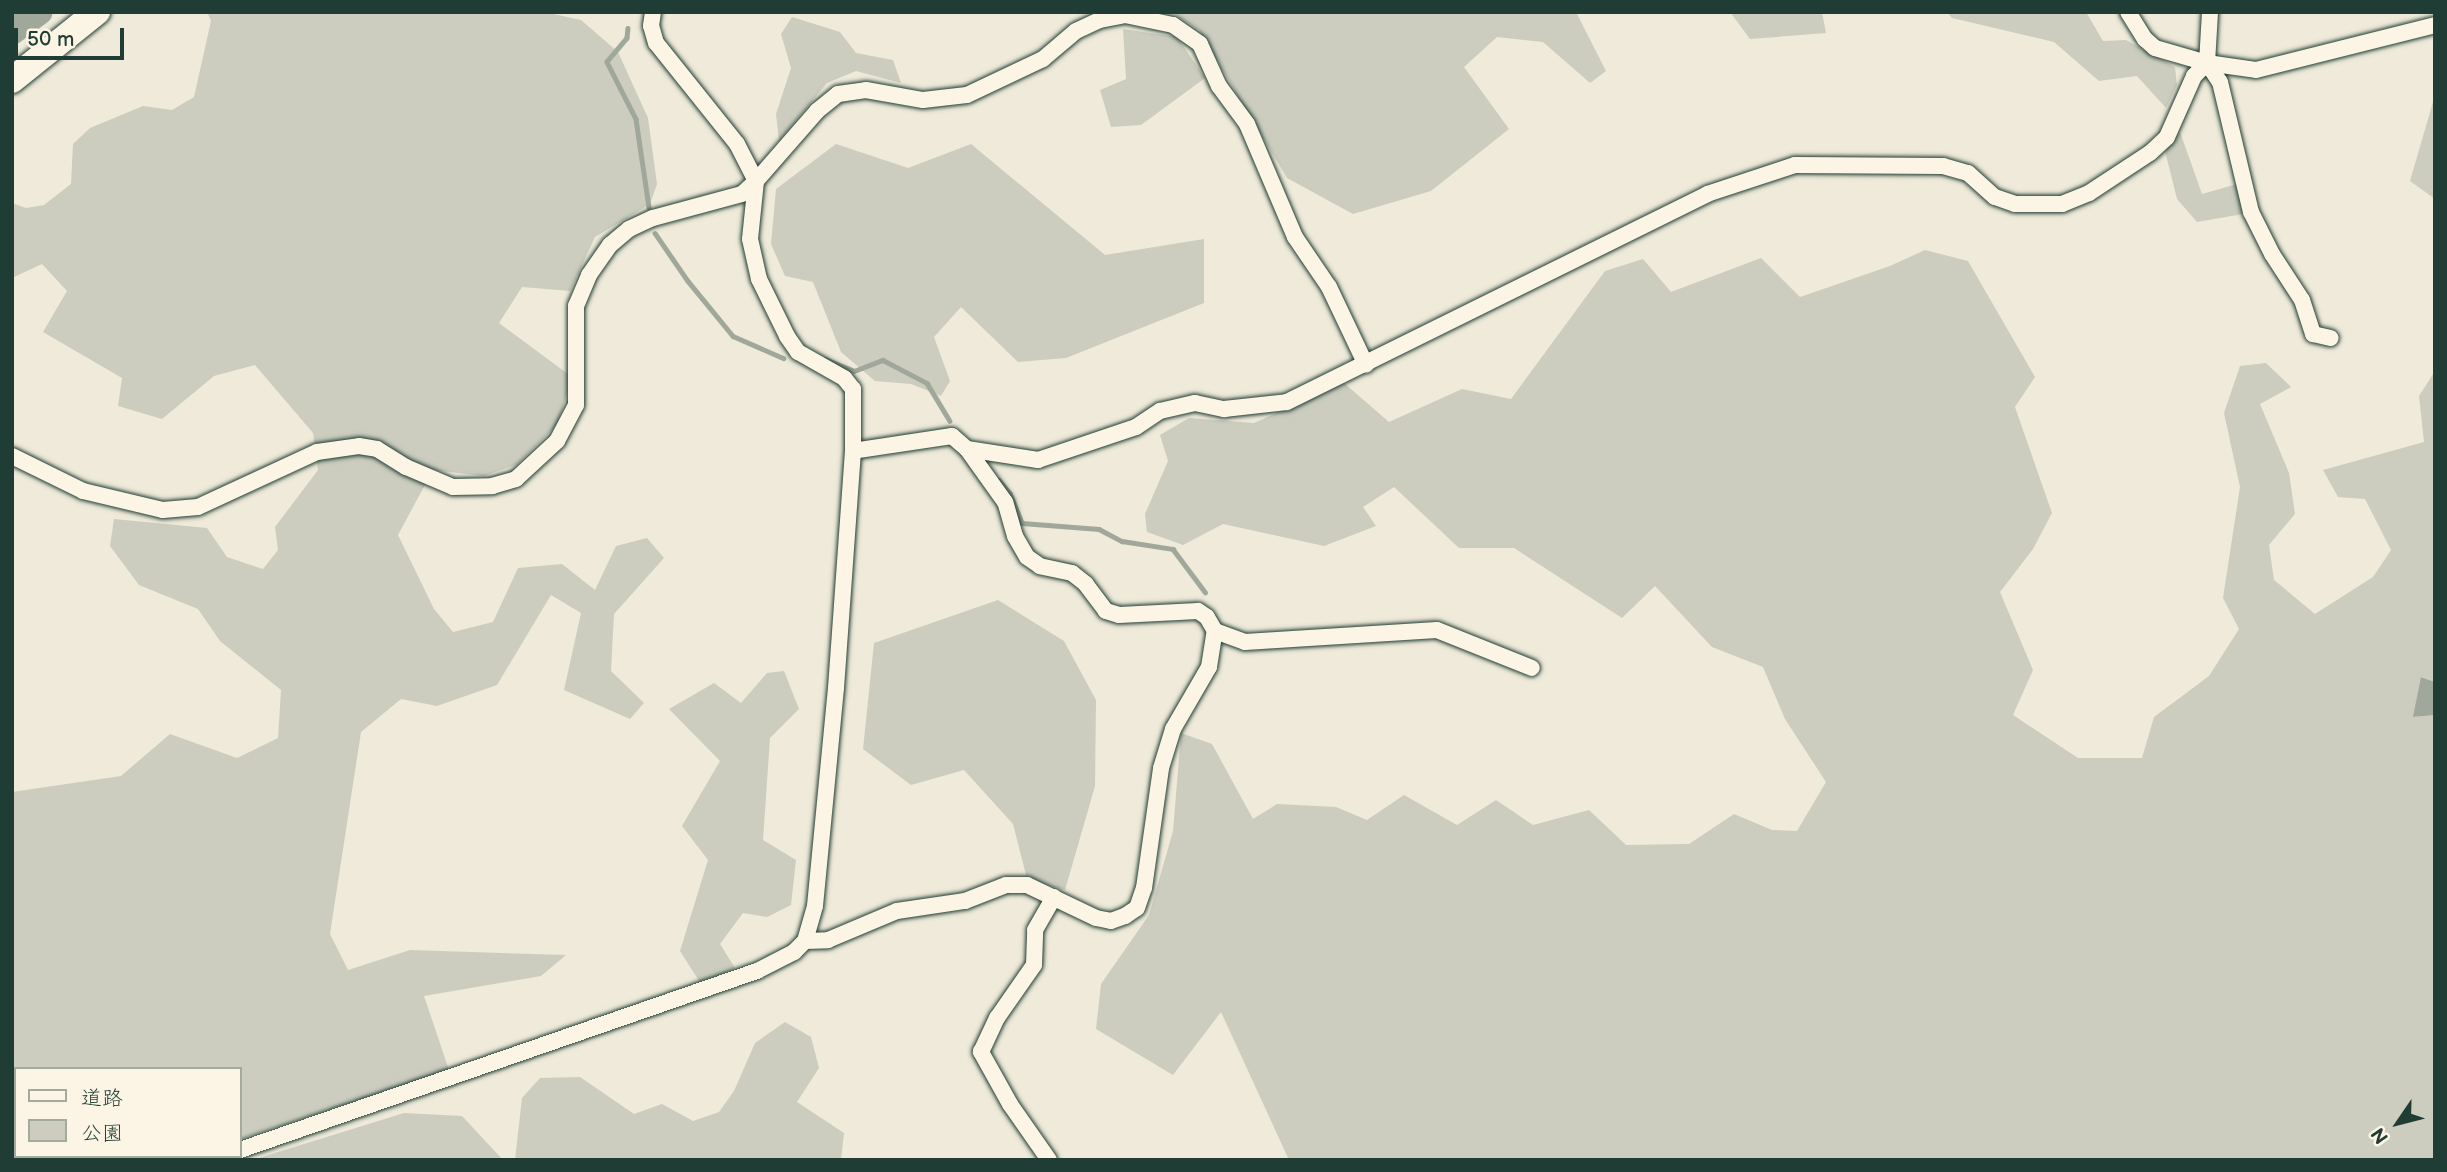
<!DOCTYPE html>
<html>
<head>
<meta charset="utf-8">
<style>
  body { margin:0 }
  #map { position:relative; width:2447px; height:1172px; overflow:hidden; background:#efeada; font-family:"Balsamiq Sans","Klee One",sans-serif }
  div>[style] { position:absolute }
  .green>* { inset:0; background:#cccdbf }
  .water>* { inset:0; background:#9fa89a }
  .stream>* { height:4.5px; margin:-2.25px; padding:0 2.25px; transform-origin:2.25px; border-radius:2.25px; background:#9fa89a }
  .river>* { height:26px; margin:-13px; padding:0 13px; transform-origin:13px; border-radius:13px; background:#9fa89a }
  .roads { filter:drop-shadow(0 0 2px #1f3d34) drop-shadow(0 0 2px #1f3d34) }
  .minor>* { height:16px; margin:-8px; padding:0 8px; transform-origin:8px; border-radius:8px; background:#fcf5e5 }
  .trunk>* { height:26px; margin:-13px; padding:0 13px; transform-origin:13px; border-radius:13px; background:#fcf5e5 }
  span { translate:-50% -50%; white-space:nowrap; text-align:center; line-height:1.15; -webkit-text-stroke:7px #fcf5e5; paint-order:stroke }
  .frame { position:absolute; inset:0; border:14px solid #1f3d34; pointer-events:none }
  .legend { position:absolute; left:14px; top:1067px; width:228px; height:91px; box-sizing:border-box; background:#fcf5e5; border:2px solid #a4ab9e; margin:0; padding:9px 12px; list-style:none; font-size:21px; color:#1f3d34 }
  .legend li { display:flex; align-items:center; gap:14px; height:35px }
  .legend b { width:35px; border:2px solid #a4ab9e }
  .north { position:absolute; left:2363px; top:1088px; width:70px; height:70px; -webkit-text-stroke:5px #fcf5e5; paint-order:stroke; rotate:235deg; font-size:19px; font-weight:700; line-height:28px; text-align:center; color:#1f3d34 }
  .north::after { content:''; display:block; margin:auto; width:24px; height:32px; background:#1f3d34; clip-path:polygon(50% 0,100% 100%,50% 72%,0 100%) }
  .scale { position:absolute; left:14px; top:28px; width:110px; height:32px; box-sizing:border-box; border:4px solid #1f3d34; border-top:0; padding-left:9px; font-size:21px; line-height:24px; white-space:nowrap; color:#1f3d34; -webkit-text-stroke:5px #fcf5e5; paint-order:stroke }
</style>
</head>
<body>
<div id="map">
  <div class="green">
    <i style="clip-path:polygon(207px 12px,544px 12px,581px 20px,618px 52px,648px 118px,657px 184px,650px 204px,595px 237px,570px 291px,522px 287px,499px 323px,572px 377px,557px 425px,516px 465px,484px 476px,433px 470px,398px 535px,434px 609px,453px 632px,493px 622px,518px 568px,562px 564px,595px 590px,616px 546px,647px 538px,664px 558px,614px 614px,611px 671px,644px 703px,630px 719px,564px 690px,581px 613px,551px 595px,497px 685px,437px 706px,401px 699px,361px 732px,330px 934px,348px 970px,410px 950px,566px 955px,541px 976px,424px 996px,449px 1070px,240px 1139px,240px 1069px,16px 1069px,16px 1156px,198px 1156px,190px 1160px,12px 1160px,12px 792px,121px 776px,170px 734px,237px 758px,278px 738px,281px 690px,220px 641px,198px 609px,139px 585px,110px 546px,114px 519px,207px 528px,227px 557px,263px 569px,278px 550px,275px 527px,318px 470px,313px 433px,255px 365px,214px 376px,162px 419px,118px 406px,122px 378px,43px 332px,67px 291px,42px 264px,12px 278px,12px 203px,26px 208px,44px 205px,71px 184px,73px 144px,90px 128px,143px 106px,172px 110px,194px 97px,211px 21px)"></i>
    <i style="clip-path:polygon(1171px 12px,1576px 12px,1606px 71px,1590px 83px,1543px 42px,1497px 37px,1464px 67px,1509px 129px,1431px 191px,1353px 214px,1287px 178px,1199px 30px)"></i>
    <i style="clip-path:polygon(1730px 12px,1822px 12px,1826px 33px,1750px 39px)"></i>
    <i style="clip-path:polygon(1947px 12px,2086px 12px,2103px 41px,2126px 40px,2175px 67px,2177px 85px,2166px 108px,2137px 76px,2099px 81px,2054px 42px,1952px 18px)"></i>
    <i style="clip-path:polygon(792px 17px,840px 32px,856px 53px,893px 60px,901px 83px,856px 71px,827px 83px,779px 141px,776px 114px,791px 68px,781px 34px)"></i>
    <i style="clip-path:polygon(1123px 29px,1177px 37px,1205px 78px,1141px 125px,1111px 127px,1100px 90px,1126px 79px)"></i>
    <i style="clip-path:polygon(2435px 95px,2435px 199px,2410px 181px)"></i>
    <i style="clip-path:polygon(2180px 132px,2202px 194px,2237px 184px,2243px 214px,2197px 222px,2177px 199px,2165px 151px)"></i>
    <i style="clip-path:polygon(836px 144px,908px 168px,971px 144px,1105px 255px,1204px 239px,1204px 303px,1066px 358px,1018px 362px,961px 307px,934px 337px,950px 381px,941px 396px,911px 384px,875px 381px,841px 352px,813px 282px,785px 276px,771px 244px,776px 189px)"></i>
    <i style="clip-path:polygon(1925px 250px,1968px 261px,2035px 377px,2015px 407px,2052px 513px,2033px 549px,2000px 592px,2033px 670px,2013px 715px,2078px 758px,2142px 758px,2154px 717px,2209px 676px,2239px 629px,2223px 598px,2240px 487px,2224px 413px,2240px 366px,2266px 363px,2291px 387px,2260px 404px,2289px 473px,2295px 514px,2269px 545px,2274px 580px,2315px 614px,2373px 577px,2391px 550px,2365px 499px,2338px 497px,2323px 470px,2424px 442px,2419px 396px,2435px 371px,2435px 682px,2422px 677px,2414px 717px,2435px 715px,2435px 1160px,1289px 1160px,1221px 1012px,1173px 1075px,1096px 1029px,1101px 984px,1149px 915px,1173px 831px,1181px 733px,1212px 744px,1253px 819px,1277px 804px,1336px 807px,1367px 820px,1404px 795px,1457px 825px,1496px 800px,1533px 825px,1589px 810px,1626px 845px,1689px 844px,1734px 814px,1772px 830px,1797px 831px,1826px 782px,1785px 719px,1763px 667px,1712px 647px,1655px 586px,1622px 618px,1514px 548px,1459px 548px,1394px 487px,1363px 507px,1376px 526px,1324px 546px,1223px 524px,1183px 545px,1147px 532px,1145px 514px,1168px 461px,1160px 435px,1189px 418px,1254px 423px,1344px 383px,1389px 422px,1462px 389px,1511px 399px,1605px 271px,1643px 259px,1671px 292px,1761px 258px,1800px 297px,1890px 266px)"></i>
    <i style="clip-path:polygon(998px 600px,1064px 641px,1096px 700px,1095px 786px,1065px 890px,1027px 879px,1013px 824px,964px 770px,911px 785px,863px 749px,874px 643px)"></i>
    <i style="clip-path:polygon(784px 671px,799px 709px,770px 738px,763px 840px,796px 860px,791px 905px,767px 917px,743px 913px,720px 944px,735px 968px,701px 984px,680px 951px,708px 860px,682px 826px,720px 761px,669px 709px,714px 683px,741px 703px,767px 673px)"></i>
    <i style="clip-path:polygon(785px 1022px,811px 1037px,819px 1068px,797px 1102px,844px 1133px,841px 1160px,515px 1160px,522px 1098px,540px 1078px,580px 1077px,634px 1114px,662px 1104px,693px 1121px,719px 1112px,734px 1091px,755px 1043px)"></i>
    <i style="clip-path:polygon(404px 1113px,462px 1116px,503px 1160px,252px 1160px)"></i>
  </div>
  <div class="water">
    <i style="clip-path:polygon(2421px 677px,2435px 682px,2435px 715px,2413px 717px)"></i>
  </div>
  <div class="stream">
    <i style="left:628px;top:28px;width:10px;rotate:96deg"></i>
    <i style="left:627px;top:38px;width:31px;rotate:130deg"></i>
    <i style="left:607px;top:62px;width:64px;rotate:63deg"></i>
    <i style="left:636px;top:119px;width:89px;rotate:81.6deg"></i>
    <i style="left:655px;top:233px;width:58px;rotate:55.5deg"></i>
    <i style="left:688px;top:281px;width:71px;rotate:50.7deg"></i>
    <i style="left:733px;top:336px;width:55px;rotate:23.7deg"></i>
    <i style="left:825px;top:359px;width:31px;rotate:22deg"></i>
    <i style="left:854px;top:371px;width:31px;rotate:-21deg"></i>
    <i style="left:883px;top:360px;width:50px;rotate:27.6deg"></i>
    <i style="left:927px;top:383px;width:44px;rotate:58.8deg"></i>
    <i style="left:999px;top:480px;width:17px;rotate:50deg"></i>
    <i style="left:1010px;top:493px;width:32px;rotate:68deg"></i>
    <i style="left:1022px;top:523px;width:77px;rotate:4.5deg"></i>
    <i style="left:1099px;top:529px;width:26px;rotate:28deg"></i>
    <i style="left:1122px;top:541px;width:52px;rotate:8.9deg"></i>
    <i style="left:1173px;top:549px;width:54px;rotate:53.3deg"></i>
  </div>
  <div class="river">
    <i style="left:12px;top:32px;width:34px;rotate:-36deg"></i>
  </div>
  <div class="roads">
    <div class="minor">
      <i style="left:2128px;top:12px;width:32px;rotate:58deg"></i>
      <i style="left:2145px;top:39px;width:13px;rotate:42deg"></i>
      <i style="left:2155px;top:48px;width:54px;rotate:16.1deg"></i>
      <i style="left:2207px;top:63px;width:49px;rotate:8.1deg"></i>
      <i style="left:2256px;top:70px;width:185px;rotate:-14.1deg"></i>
      <i style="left:2207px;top:63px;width:23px;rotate:56deg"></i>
      <i style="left:2220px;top:82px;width:134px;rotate:76.6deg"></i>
      <i style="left:2251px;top:212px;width:47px;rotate:63.4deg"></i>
      <i style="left:2272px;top:254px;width:55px;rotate:56.9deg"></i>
      <i style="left:2302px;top:300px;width:36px;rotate:72deg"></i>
      <i style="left:2313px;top:334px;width:18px;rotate:13deg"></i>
      <i style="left:967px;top:449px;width:72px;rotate:8.8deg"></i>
      <i style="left:1038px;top:460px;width:103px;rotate:-18.6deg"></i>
      <i style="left:1136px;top:427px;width:29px;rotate:-34deg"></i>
      <i style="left:1160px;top:411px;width:36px;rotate:-13deg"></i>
      <i style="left:1195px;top:403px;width:30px;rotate:12deg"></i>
      <i style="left:1224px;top:409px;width:63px;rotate:-6.3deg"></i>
      <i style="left:1287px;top:402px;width:469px;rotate:-26.3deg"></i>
      <i style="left:1707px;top:194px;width:93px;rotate:-18.2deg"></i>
      <i style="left:1795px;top:165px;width:148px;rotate:0.4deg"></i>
      <i style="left:1943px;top:166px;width:26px;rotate:16deg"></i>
      <i style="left:1968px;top:173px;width:36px;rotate:42deg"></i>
      <i style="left:1995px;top:197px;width:21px;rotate:19deg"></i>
      <i style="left:2015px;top:204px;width:47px"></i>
      <i style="left:2062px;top:204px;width:29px;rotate:-22deg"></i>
      <i style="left:2089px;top:193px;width:73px;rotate:-33.3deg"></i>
      <i style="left:2150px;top:153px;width:23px;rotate:-43deg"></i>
      <i style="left:2167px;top:137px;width:67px;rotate:-66.1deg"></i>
      <i style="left:2194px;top:76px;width:18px;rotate:-45deg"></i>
      <i style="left:2207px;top:63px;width:51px;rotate:-86.6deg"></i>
      <i style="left:12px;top:456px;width:79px;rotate:26.2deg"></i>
      <i style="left:83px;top:491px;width:82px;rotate:13.4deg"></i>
      <i style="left:163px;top:510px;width:35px;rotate:-5deg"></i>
      <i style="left:198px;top:507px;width:131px;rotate:-24.8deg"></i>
      <i style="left:317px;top:452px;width:42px;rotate:-8.1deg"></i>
      <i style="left:359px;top:446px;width:18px;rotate:9deg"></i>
      <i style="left:377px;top:449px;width:34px;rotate:32deg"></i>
      <i style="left:406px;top:467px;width:51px;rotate:23.1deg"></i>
      <i style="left:453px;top:487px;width:39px;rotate:-1deg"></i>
      <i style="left:492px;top:486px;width:25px;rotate:-16deg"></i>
      <i style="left:516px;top:479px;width:56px;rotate:-42.8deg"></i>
      <i style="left:557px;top:441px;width:41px;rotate:-62.2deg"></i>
      <i style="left:576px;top:405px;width:99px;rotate:-90deg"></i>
      <i style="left:576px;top:306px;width:34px;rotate:-67deg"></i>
      <i style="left:589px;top:275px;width:37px;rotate:-55deg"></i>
      <i style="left:610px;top:245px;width:25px;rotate:-40deg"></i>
      <i style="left:629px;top:229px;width:26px;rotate:-25deg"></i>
      <i style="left:653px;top:218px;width:92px;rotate:-15.1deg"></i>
      <i style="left:742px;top:194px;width:19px;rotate:-43deg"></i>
      <i style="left:756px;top:181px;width:93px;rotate:-48.9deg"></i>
      <i style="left:817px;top:111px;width:27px;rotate:-39deg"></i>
      <i style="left:838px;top:94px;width:28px;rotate:-8deg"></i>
      <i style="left:866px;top:90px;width:58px;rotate:10deg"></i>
      <i style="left:923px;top:100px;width:44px;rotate:-6.5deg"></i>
      <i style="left:967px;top:95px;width:84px;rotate:-25.3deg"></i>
      <i style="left:1043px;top:59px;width:43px;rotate:-40.3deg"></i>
      <i style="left:1076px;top:31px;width:26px;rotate:-25deg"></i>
      <i style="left:1100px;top:20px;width:25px;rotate:-11deg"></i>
      <i style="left:1125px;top:15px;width:49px;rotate:11.8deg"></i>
      <i style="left:1173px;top:25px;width:33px;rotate:35deg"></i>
      <i style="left:1200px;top:44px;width:46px;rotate:65.7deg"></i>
      <i style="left:1219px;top:86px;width:47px;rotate:53.6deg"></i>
      <i style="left:1247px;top:124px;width:123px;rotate:67deg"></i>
      <i style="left:1295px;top:237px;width:60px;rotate:55.8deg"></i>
      <i style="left:1329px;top:287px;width:86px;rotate:64.6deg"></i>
      <i style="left:1215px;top:631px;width:32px;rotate:20deg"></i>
      <i style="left:1245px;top:642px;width:192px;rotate:-3.6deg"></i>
      <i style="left:1437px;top:630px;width:102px;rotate:21.8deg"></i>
      <i style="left:805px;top:941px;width:23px;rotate:-2deg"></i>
      <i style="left:828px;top:940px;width:75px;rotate:-22.8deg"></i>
      <i style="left:897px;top:911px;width:69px;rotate:-8.4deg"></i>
      <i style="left:965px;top:901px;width:44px;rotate:-21.3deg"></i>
      <i style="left:1006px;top:885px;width:21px"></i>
      <i style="left:1027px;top:885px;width:76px;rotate:25.6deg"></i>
      <i style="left:1096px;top:918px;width:15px;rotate:11deg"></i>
      <i style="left:1111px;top:921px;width:15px;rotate:-20deg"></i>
      <i style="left:1125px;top:916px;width:14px;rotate:-34deg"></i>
      <i style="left:1137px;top:908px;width:21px;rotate:-71deg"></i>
      <i style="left:1144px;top:888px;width:121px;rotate:-81.9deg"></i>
      <i style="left:1161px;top:768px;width:41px;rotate:-72.9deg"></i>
      <i style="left:1173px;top:729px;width:72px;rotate:-59.9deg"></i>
      <i style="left:1209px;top:667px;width:36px;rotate:-81deg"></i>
      <i style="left:1215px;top:631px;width:16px;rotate:-120deg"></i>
      <i style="left:1207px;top:617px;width:11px;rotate:-146deg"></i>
      <i style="left:1198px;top:611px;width:79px;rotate:177.1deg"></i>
      <i style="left:1119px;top:615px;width:14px;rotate:-163deg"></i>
      <i style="left:1106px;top:611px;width:34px;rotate:-127deg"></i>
      <i style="left:1086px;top:584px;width:18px;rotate:-142deg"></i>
      <i style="left:1072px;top:573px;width:33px;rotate:-168deg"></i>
      <i style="left:1040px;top:566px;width:16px;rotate:-145deg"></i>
      <i style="left:1027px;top:557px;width:24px;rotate:-120deg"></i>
      <i style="left:1015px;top:536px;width:35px;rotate:-106deg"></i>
      <i style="left:1005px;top:502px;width:65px;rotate:-125.6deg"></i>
      <i style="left:967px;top:449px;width:20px;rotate:-139deg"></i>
      <i style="left:952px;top:436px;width:100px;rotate:171.4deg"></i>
      <i style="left:240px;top:1150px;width:547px;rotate:-19.1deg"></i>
      <i style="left:757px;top:971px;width:42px;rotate:-27.2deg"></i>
      <i style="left:794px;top:952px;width:16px;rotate:-45deg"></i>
      <i style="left:805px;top:941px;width:36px;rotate:-74deg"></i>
      <i style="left:815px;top:906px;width:219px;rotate:-84.5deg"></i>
      <i style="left:836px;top:688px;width:238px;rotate:-85.9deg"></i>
      <i style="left:853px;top:451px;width:62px;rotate:-90deg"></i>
      <i style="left:853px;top:389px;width:14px;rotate:-129deg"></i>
      <i style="left:844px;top:378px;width:53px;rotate:-150.5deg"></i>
      <i style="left:798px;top:352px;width:19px;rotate:-125deg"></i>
      <i style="left:787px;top:336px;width:64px;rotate:-116.2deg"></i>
      <i style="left:759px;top:279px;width:41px;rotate:-102.7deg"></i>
      <i style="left:750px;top:239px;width:58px;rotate:-84.1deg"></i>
      <i style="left:756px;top:181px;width:42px;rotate:-117.2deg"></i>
      <i style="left:737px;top:144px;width:129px;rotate:-128.7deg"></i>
      <i style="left:656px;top:43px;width:18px;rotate:-106deg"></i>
      <i style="left:651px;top:26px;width:14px;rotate:-82deg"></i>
      <i style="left:215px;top:1160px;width:10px;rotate:-24deg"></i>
      <i style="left:1049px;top:1160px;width:68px;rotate:-124.9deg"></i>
      <i style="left:1010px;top:1104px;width:60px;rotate:-119.1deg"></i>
      <i style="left:981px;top:1052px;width:38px;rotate:-65deg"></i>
      <i style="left:997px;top:1018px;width:65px;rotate:-55.1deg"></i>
      <i style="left:1034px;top:965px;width:35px;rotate:-88deg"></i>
      <i style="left:1035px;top:930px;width:38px;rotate:-60deg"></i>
    </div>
    <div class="trunk">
      <i style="left:12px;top:80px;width:109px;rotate:-38.7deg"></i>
    </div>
  </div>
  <div class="frame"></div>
  <ul class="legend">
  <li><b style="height:9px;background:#fcf5e5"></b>道路</li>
  <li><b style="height:19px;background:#cccdbf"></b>公園</li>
  </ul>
  <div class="north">N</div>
  <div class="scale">50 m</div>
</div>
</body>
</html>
